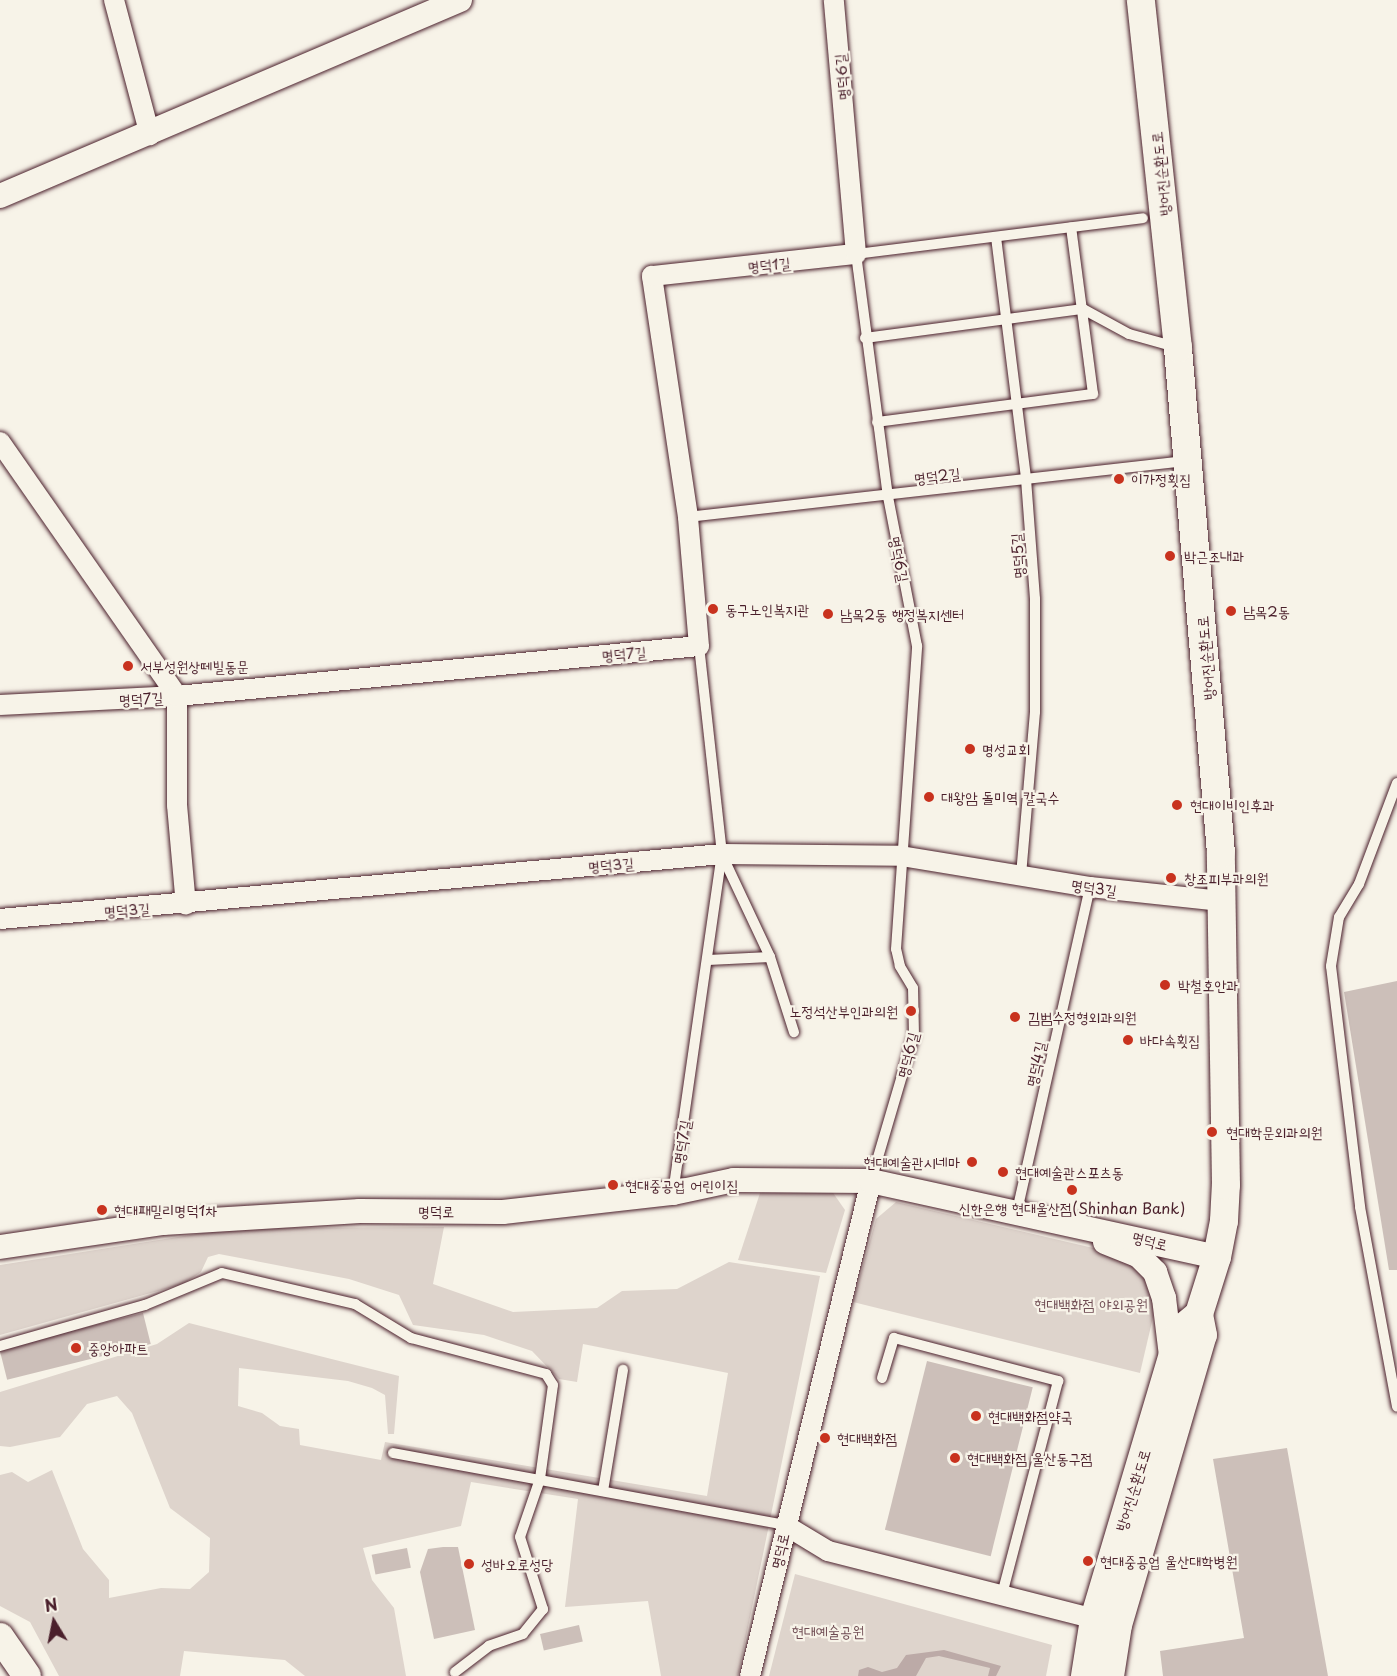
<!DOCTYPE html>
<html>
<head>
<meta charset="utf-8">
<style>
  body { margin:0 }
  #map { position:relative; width:1397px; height:1676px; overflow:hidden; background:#f7f3e8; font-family:"Playpen Sans","Poor Story",sans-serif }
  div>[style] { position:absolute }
  .green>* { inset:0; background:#ded4cc }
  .water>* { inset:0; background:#bcaaa7 }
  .building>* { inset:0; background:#ccbfb9; transform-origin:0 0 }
  .roads { filter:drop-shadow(0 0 2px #4a1f2b) drop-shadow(0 0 2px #4a1f2b) }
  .service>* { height:10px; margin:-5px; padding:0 5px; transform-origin:5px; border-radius:5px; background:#f7f3e8 }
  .minor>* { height:20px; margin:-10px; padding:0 10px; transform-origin:10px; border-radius:10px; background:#f7f3e8 }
  .tertiary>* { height:24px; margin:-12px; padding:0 12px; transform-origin:12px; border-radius:12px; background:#f7f3e8 }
  .secondary>* { height:28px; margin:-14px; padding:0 14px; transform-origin:14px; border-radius:14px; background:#f7f3e8 }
  .dots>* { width:16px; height:16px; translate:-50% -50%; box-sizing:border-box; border:3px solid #f7f3e8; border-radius:50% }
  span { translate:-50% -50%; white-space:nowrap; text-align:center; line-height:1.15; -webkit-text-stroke:4.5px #f7f3e8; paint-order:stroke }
  .street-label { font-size:15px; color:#4a1f2b }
  .poi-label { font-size:15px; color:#4a1f2b }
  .left { translate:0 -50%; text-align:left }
  .right { translate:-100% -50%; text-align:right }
  .park-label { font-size:15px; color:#6f4c53 }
  .north { position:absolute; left:24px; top:1592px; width:60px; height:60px; -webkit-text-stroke:4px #f7f3e8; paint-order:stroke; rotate:350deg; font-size:16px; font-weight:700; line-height:24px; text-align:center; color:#4a1f2b }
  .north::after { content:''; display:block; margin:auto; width:21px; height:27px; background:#4a1f2b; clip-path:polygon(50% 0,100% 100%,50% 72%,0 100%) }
</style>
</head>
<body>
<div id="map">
  <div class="green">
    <i style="clip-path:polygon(762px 1187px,829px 1187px,845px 1210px,826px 1273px,738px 1260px)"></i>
    <i style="clip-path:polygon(896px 1202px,1132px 1257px,1153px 1289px,1154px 1313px,1140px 1373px,853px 1302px,876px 1219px)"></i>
    <i style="clip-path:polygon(444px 1227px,433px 1284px,513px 1312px,597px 1308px,622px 1291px,677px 1289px,729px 1262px,820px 1276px,738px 1676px,661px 1676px,648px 1601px,565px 1607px,578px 1499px,471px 1482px,461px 1526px,363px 1548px,372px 1580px,394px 1608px,406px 1676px,305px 1676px,285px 1660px,184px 1651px,180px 1676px,59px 1676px,30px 1622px,0 1606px,0 1475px,12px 1472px,28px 1482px,52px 1470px,83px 1549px,109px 1580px,109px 1598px,161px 1588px,190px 1589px,209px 1572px,210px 1538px,170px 1508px,132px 1413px,117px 1396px,87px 1404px,60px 1437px,10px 1447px,0 1446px,0 1392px,157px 1344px,189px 1323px,399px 1376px,394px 1434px,388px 1434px,385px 1395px,372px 1388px,348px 1381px,239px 1368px,238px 1406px,262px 1413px,280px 1426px,299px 1429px,300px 1445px,381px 1460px,385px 1442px,707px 1496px,728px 1373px,583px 1344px,577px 1382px,559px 1379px,532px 1351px,484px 1335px,413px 1325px,399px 1295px,349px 1279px,219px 1254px,208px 1257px,201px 1272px,183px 1284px,0 1335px,0 1265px,235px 1228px)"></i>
    <i style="clip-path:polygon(795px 1574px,1052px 1645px,1046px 1676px,769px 1676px)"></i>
  </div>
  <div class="water">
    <i style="clip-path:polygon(944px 1650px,1001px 1666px,996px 1676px,988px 1676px,990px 1668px,939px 1656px,926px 1658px,916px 1676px,858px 1676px,859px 1670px,868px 1667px,882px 1672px,897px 1668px,906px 1655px)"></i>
  </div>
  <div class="building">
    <i style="clip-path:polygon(1397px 981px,1397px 1270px,1389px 1270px,1344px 992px)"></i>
    <i style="left:143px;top:1313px;width:32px;height:148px;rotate:76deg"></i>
    <i style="left:927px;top:1361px;width:109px;height:174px;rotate:14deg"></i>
    <i style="clip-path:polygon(1287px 1448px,1328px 1676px,1163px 1676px,1160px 1651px,1244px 1638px,1213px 1459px)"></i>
    <i style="clip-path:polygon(443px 1547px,458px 1547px,475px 1630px,434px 1639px,420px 1572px,428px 1549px)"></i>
    <i style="left:407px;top:1548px;width:20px;height:36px;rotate:79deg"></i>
    <i style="left:579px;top:1625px;width:17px;height:40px;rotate:77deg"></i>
  </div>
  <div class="roads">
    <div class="service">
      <i style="left:996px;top:237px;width:244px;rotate:82.9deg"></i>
      <i style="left:1026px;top:479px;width:120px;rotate:85.7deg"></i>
      <i style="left:1035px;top:599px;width:113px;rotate:90deg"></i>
      <i style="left:1035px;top:712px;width:163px;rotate:94.9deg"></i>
      <i style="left:1083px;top:309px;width:52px;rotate:28.5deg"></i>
      <i style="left:1129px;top:334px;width:49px;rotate:15.5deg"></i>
      <i style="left:865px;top:338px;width:220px;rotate:-7.6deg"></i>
      <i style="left:877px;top:422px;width:218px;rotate:-7.4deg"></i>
      <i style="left:1093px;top:394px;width:168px;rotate:-97.5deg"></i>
      <i style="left:688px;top:517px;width:500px;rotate:-6.43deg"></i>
      <i style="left:1397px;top:783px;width:108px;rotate:110.6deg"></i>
      <i style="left:1359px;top:884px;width:39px;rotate:121deg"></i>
      <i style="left:1339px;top:917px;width:50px;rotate:99.3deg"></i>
      <i style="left:1331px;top:966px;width:243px;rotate:83.1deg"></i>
      <i style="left:1360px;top:1207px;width:203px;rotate:79.5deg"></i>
      <i style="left:722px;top:855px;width:113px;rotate:64.8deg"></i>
      <i style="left:770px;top:957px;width:79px;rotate:72.3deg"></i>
      <i style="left:708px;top:960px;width:62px;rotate:-2.8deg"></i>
      <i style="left:871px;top:1181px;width:152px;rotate:-73.6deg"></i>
      <i style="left:914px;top:1035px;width:47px;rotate:-91.2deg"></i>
      <i style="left:913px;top:988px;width:26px;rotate:-121deg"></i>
      <i style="left:900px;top:966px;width:17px;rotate:-103deg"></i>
      <i style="left:896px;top:949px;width:304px;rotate:-86deg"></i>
      <i style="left:917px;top:646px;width:152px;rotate:-101deg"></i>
      <i style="left:888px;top:497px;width:245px;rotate:-97.5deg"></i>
      <i style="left:856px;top:254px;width:289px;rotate:-7.1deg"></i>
      <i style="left:673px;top:1193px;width:343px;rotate:-81.8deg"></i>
      <i style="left:722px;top:854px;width:209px;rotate:-96.3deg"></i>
      <i style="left:1017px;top:1211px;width:332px;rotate:-77.3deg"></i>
      <i style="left:0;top:1346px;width:151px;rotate:-15.8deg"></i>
      <i style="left:145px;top:1305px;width:83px;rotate:-22.6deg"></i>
      <i style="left:222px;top:1273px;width:137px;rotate:13.1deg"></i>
      <i style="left:355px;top:1304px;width:66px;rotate:31.3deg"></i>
      <i style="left:411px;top:1338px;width:140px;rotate:14.9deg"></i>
      <i style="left:546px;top:1374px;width:13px;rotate:58deg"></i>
      <i style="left:553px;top:1385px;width:95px;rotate:97.9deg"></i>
      <i style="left:540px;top:1479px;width:61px;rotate:109deg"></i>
      <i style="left:520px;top:1537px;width:76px;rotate:72.3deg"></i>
      <i style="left:543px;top:1609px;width:32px;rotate:129deg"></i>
      <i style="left:523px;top:1634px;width:36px;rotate:161deg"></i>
      <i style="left:489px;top:1646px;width:43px;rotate:142.6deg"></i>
      <i style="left:882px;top:1378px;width:42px;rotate:-73.3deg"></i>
      <i style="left:894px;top:1338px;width:170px;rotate:14.7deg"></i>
      <i style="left:1058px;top:1381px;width:220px;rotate:104.7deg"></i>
      <i style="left:393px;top:1453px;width:399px;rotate:10.4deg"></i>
      <i style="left:603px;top:1491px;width:123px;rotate:-80.6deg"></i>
    </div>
    <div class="minor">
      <i style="left:114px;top:0;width:140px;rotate:75.1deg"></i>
      <i style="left:0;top:442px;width:310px;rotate:55.1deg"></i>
      <i style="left:177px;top:696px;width:109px;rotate:90deg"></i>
      <i style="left:177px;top:805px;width:100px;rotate:84.9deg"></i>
      <i style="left:0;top:705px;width:177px;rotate:-2.9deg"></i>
      <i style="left:177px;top:696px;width:524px;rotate:-5.47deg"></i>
      <i style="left:699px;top:646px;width:129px;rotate:-94.9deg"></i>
      <i style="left:688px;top:517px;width:244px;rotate:-98.5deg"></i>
      <i style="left:652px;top:276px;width:205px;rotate:-6.2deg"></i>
      <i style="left:856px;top:254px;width:255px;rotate:-95deg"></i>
      <i style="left:0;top:919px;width:725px;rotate:-5.14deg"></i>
      <i style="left:722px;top:854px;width:179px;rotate:0.6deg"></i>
      <i style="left:901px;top:856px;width:192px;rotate:9.3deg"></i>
      <i style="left:1090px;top:887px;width:132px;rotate:6.1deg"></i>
      <i style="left:785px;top:1525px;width:50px;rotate:31.2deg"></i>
      <i style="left:828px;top:1551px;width:275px;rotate:14.3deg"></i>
      <i style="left:750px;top:1676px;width:510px;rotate:-76.26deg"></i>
    </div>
    <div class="tertiary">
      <i style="left:0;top:196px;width:500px;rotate:-23.08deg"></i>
      <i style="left:1105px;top:1242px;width:37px;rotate:22deg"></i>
      <i style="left:1139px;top:1256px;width:23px;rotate:45deg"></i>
      <i style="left:1155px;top:1272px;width:28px;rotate:71deg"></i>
      <i style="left:1164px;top:1298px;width:58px;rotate:83.1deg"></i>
      <i style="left:0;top:1247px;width:165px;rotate:-8.4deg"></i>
      <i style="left:163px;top:1223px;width:197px;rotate:-3.5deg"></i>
      <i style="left:360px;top:1211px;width:143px;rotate:0.4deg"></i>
      <i style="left:503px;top:1212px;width:171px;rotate:-6.4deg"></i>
      <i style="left:673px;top:1193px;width:62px;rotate:-12deg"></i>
      <i style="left:734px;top:1180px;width:137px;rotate:0.4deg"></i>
      <i style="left:871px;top:1181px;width:354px;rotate:12.4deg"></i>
    </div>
    <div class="secondary">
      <i style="left:0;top:1637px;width:47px;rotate:55.3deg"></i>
      <i style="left:1085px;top:1676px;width:58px;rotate:-81deg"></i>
      <i style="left:1094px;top:1619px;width:302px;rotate:-73.4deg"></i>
      <i style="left:1180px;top:1330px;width:25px;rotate:-40deg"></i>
      <i style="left:1110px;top:1676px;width:52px;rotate:-81.1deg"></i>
      <i style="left:1118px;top:1625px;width:302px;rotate:-73.7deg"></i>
      <i style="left:1203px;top:1335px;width:21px;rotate:-101deg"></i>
      <i style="left:1199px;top:1314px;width:60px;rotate:-72.5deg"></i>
      <i style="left:1217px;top:1257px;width:37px;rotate:-79deg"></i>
      <i style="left:1224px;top:1221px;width:36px;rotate:-87deg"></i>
      <i style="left:1226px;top:1185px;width:332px;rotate:-90.9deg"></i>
      <i style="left:1221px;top:853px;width:507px;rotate:-94.87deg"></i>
      <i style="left:1178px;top:348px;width:350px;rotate:-96.1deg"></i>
    </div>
  </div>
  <div class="dots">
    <i style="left:1119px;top:479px;background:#c8321e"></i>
    <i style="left:1170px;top:556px;background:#c8321e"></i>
    <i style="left:713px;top:609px;background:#c8321e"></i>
    <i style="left:1231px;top:611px;background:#c8321e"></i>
    <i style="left:828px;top:614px;background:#c8321e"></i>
    <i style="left:128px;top:666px;background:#c8321e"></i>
    <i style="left:970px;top:749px;background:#c8321e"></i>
    <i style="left:929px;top:797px;background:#c8321e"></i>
    <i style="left:1177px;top:805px;background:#c8321e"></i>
    <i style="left:1171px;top:878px;background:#c8321e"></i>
    <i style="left:1165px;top:985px;background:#c8321e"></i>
    <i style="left:911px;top:1011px;background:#c8321e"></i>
    <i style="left:1015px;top:1017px;background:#c8321e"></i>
    <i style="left:1128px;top:1040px;background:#c8321e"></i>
    <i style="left:1212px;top:1132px;background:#c8321e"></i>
    <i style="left:972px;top:1162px;background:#c8321e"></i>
    <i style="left:1003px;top:1172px;background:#c8321e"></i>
    <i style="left:613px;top:1185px;background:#c8321e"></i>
    <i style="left:1072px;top:1190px;background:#c8321e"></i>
    <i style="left:102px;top:1210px;background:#c8321e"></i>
    <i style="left:76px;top:1348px;background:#c8321e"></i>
    <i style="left:976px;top:1416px;background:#c8321e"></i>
    <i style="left:825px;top:1438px;background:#c8321e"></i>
    <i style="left:955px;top:1458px;background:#c8321e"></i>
    <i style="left:1088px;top:1561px;background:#c8321e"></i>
    <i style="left:469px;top:1564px;background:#c8321e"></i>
  </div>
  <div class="street-label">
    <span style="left:841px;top:77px;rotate:-95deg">명덕6길</span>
    <span style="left:1160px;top:174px;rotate:-96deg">방어진순환도로</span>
    <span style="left:769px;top:264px;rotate:-6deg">명덕1길</span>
    <span style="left:937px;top:475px;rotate:-7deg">명덕2길</span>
    <span style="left:1017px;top:556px;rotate:-94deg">명덕5길</span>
    <span style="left:900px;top:559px;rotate:79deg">명덕6길</span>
    <span style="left:624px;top:653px;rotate:-5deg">명덕7길</span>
    <span style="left:1205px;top:658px;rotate:-95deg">방어진순환도로</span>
    <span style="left:141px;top:698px;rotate:-3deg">명덕7길</span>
    <span style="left:611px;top:864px;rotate:-5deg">명덕3길</span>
    <span style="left:1094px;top:887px;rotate:8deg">명덕3길</span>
    <span style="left:127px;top:909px;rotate:-4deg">명덕3길</span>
    <span style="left:907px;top:1055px;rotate:-76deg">명덕6길</span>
    <span style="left:1035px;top:1064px;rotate:-78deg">명덕4길</span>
    <span style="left:681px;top:1142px;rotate:-81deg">명덕7길</span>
    <span style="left:436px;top:1211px">명덕로</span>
    <span style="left:1150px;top:1240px;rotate:14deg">명덕로</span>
    <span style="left:1132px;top:1490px;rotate:-73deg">방어진순환도로</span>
    <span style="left:779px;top:1551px;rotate:-77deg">명덕로</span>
  </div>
  <div class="poi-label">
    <span class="left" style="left:1131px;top:479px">이가정횟집</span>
    <span class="left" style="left:1184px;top:556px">박근조내과</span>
    <span class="left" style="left:725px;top:609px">동구노인복지관</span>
    <span class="left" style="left:1243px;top:611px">남목2동</span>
    <span class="left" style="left:840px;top:614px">남목2동 행정복지센터</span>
    <span class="left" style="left:140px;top:666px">서부성원상떼빌동문</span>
    <span class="left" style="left:982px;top:749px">명성교회</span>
    <span class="left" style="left:941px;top:797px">대왕암 돌미역 칼국수</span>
    <span class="left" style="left:1190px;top:805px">현대이비인후과</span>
    <span class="left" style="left:1184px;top:878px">창조피부과의원</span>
    <span class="left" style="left:1178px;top:985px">박철호안과</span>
    <span class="right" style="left:898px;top:1011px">노정석산부인과의원</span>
    <span class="left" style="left:1028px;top:1017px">김범수정형외과의원</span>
    <span class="left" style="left:1140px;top:1040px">바다속횟집</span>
    <span class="left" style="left:1226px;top:1132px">현대학문외과의원</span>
    <span class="right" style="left:960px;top:1162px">현대예술관시네마</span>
    <span class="left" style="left:1015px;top:1172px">현대예술관스포츠동</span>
    <span class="left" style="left:625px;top:1185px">현대중공업 어린이집</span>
    <span style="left:1072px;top:1208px">신한은행 현대울산점(Shinhan Bank)</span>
    <span class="left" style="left:114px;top:1210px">현대패밀리명덕1차</span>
    <span class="left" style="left:88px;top:1348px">중앙아파트</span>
    <span class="left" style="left:988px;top:1416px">현대백화점약국</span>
    <span class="left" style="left:837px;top:1438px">현대백화점</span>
    <span class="left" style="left:967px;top:1458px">현대백화점 울산동구점</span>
    <span class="left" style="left:1100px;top:1561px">현대중공업 울산대학병원</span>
    <span class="left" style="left:481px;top:1564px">성바오로성당</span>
  </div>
  <div class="park-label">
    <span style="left:1091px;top:1304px">현대백화점 야외공원</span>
    <span style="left:828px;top:1631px">현대예술공원</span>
  </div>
  <div class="north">N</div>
</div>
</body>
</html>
